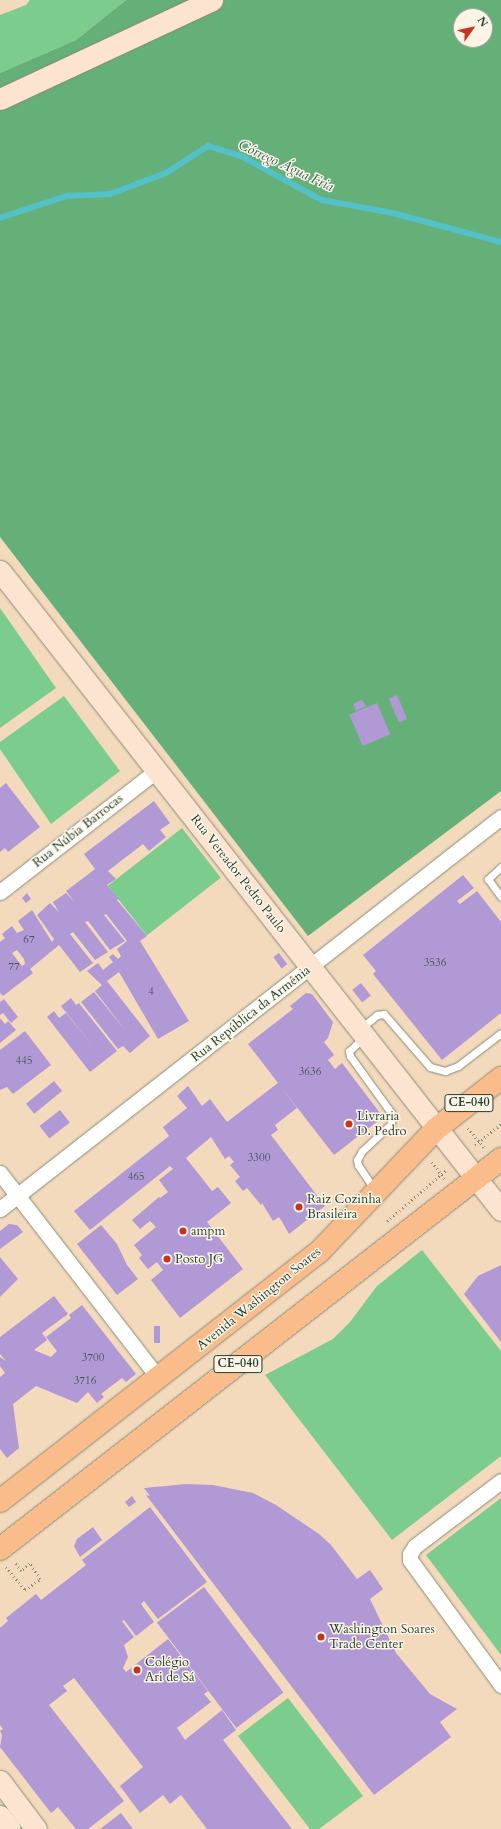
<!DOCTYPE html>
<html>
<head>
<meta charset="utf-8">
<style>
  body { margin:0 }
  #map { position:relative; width:501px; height:1829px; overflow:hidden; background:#f4dabd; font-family:Cardo,serif }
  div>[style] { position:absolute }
  .green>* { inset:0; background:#7ccc8e; transform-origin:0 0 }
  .forest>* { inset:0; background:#65b079 }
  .stream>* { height:5.5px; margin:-2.75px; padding:0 2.75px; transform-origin:2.75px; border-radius:2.75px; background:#53c1c7 }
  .building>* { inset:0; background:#b099d4; transform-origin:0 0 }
  .path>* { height:2.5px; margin-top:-1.25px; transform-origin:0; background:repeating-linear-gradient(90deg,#8a8c78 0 1px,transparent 0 4px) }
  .roads { filter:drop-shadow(0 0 1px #8a8c78) drop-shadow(0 0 1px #8a8c78) }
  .lane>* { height:7px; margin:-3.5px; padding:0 3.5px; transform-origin:3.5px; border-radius:3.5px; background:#fff }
  .street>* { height:15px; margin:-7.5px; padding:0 7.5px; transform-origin:7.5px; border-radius:7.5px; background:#fff }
  .secondary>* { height:21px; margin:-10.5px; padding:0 10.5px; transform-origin:10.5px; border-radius:10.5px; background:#fde4d1 }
  .highway>* { height:22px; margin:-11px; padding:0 11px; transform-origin:11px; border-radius:11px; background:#fabc8b }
  .dots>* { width:11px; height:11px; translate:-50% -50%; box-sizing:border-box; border:2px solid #fcf5e5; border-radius:50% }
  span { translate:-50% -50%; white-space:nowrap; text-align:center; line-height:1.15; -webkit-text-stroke:3px #fcf5e5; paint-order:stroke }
  .number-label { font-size:11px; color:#43545c }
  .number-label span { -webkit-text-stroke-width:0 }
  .shield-label span { padding:1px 3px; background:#fcf5e5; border:1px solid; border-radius:3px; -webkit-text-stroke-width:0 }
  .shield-label { font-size:12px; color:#1f3d34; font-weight:700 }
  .street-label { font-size:13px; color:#1f3d34 }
  .poi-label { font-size:13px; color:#1f3d34 }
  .left { translate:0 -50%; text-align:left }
  .water-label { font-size:14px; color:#2c5e59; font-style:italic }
  .north { position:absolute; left:453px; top:8px; width:40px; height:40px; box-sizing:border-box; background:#fcf5e5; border:1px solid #a4ab9e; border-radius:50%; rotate:57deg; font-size:11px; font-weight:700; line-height:16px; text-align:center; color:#1f3d34 }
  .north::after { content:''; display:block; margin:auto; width:14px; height:18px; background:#c8321e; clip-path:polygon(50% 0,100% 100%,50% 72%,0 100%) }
</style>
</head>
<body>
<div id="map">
  <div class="green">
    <i style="clip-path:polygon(30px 0,126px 0,76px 40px,0 73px,0 15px,26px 5px)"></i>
    <i style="clip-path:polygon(0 608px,56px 688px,0 728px)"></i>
    <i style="clip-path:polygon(64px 696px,120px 771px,51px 824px,0 749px,0 742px)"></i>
    <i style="left:182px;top:828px;width:63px;height:94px;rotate:52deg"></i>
    <i style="clip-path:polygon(422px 1250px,501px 1351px,501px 1456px,392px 1540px,265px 1375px,333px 1339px,350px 1322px,377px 1286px)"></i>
    <i style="clip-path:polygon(501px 1498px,501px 1655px,426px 1555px)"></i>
    <i style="clip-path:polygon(288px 1698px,363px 1796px,319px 1829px,310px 1829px,238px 1736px)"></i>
  </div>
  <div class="forest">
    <i style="clip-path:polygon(evenodd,126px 0,501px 0,501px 791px,308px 936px,0 537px,0 73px,76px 40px,126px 0,461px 16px,485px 16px,485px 40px,461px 40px,461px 16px)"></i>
  </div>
  <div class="stream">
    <i style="left:0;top:218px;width:71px;rotate:-18.2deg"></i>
    <i style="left:67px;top:196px;width:43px;rotate:-2.7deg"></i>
    <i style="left:110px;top:194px;width:60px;rotate:-20.6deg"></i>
    <i style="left:166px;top:173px;width:50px;rotate:-32.7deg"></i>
    <i style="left:208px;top:146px;width:37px;rotate:17deg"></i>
    <i style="left:243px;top:157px;width:90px;rotate:28.6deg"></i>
    <i style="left:322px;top:200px;width:72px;rotate:10.4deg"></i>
    <i style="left:393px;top:213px;width:112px;rotate:15deg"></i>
  </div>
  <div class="building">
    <i style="left:397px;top:695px;width:26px;height:9px;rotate:67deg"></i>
    <i style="clip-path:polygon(362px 700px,366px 706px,356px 711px,353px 704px)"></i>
    <i style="left:377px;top:703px;width:34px;height:30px;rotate:67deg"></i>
    <i style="clip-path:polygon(6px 783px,40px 827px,8px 852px,5px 848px,0 852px,0 788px)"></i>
    <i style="clip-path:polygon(evenodd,154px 801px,170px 823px,160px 830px,166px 837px,149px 851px,143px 844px,108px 871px,116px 879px,107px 885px,119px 899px,117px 900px,147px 936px,140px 941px,189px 1021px,158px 1039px,119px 972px,107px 981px,150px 1036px,130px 1053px,123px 1046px,118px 1049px,81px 1002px,94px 992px,125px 1030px,95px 991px,102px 985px,87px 971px,98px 963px,103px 970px,113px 962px,109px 957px,113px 954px,118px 959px,121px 956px,117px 949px,127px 941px,106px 914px,104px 915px,125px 941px,110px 950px,88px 921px,85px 922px,108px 952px,95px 960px,73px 932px,70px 934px,93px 963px,80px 972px,59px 945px,30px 969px,33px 973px,3px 996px,0 993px,0 942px,5px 938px,2px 934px,12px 926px,17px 933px,24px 930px,18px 921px,32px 910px,52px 942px,54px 939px,37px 915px,50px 903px,59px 912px,53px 902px,66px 893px,74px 901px,66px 891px,95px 869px,84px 854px,154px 801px,17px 950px,24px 959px,25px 964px,22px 966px,12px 953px,17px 950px)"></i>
    <i style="clip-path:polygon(463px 875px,474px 888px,457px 901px,460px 904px,477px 891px,501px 922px,501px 1013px,442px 1060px,373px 974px,376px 971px,363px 955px)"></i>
    <i style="clip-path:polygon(27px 893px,31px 899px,26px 903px,22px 898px)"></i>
    <i style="left:279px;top:953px;width:14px;height:7px;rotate:54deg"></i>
    <i style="left:361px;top:983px;width:16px;height:11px;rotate:52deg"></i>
    <i style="clip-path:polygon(306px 993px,312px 994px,333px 1022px,328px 1038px,324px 1042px,334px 1055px,328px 1060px,335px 1069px,342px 1063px,383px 1117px,334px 1155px,282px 1088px,297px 1108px,275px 1125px,278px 1130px,271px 1135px,325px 1206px,289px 1234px,281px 1220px,279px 1217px,273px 1221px,262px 1203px,261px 1205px,247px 1188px,243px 1191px,235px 1181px,240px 1177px,230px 1165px,234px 1162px,229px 1156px,225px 1159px,211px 1137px,186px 1158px,212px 1191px,218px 1187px,231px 1203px,207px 1222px,243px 1269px,180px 1318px,151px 1280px,163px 1270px,157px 1262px,148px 1269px,139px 1258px,142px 1255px,134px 1245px,156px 1227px,150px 1221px,140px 1229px,132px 1220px,159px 1197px,160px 1198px,168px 1192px,159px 1180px,173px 1169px,170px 1166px,90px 1230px,74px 1211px,169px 1136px,163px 1127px,187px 1108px,177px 1096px,188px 1086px,202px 1106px,210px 1099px,227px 1122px,278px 1083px,248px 1044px,293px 1009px,290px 1006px)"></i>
    <i style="clip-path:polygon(71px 998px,76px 1005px,79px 1003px,117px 1051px,90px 1072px,47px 1017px,54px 1011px,59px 1018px,66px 1013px,95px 1049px,61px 1006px)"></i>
    <i style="clip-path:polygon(4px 999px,18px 1017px,11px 1023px,3px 1013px,0 1015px,0 1002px)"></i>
    <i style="clip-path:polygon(0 1018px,5px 1024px,8px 1021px,16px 1030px,0 1043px)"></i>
    <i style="clip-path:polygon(25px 1031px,51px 1065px,13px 1094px,7px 1087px,0 1090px,0 1050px)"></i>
    <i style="left:54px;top:1081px;width:13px;height:36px;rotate:51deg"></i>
    <i style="left:60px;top:1110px;width:16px;height:26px;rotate:52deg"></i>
    <i style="clip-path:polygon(9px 1224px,17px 1225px,23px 1232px,0 1249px,0 1231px)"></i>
    <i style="clip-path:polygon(101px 1225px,117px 1244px,127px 1265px,138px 1279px,117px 1295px,77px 1244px)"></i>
    <i style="clip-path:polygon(0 1257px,18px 1279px,0 1297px)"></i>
    <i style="clip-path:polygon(501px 1265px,501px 1342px,464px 1294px,478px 1276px)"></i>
    <i style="clip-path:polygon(54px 1296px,68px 1314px,42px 1333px,47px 1340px,34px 1350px,51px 1357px,57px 1351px,46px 1337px,71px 1318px,69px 1315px,82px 1305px,136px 1374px,126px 1382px,122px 1378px,101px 1394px,104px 1397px,97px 1403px,88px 1392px,77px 1403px,36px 1386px,13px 1404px,19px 1448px,7px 1458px,0 1449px,0 1377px,5px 1373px,0 1366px,0 1357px,6px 1361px,0 1354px,0 1337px)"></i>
    <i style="left:154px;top:1326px;width:6px;height:17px"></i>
    <i style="clip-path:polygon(186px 1484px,213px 1485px,253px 1493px,276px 1505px,319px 1534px,331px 1545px,357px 1579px,370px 1570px,383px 1589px,370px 1599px,396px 1653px,430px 1694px,457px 1709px,440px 1722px,451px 1737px,374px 1795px,146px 1495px,150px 1496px,144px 1488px)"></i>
    <i style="clip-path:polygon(132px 1496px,136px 1502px,129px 1507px,125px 1502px)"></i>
    <i style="clip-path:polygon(150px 1507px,207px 1582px,158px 1619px,144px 1601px,141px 1604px,154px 1622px,136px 1636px,124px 1620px,122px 1621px,134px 1637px,124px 1645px,128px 1657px,123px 1668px,126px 1672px,168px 1639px,208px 1691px,204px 1694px,211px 1702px,177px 1728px,185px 1740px,222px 1710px,236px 1730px,223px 1740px,292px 1829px,207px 1829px,181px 1795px,170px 1804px,163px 1795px,140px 1813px,120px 1786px,143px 1767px,74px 1678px,63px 1686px,67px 1691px,49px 1705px,124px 1801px,88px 1829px,76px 1829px,58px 1807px,51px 1813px,0 1747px,2px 1735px,0 1731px,3px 1729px,0 1725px,0 1628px,8px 1621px,6px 1618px,36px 1594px,41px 1600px,86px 1565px,82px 1560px)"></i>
    <i style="clip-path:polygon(93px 1527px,102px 1540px,80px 1557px,74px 1546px,77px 1539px)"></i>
    <i style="left:204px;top:1587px;width:132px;height:59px;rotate:53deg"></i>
    <i style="clip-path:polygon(121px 1813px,133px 1829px,100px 1829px)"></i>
  </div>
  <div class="path">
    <i style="left:468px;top:1128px;width:25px;rotate:50deg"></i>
    <i style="left:475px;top:1145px;width:33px;rotate:-39deg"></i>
    <i style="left:432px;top:1162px;width:21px;rotate:53deg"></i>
    <i style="left:387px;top:1221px;width:77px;rotate:-40.8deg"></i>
    <i style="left:6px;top:1567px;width:30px;rotate:50deg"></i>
    <i style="left:25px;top:1590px;width:19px;rotate:-36deg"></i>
    <i style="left:40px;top:1579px;width:18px;rotate:-124deg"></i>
    <i style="left:30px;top:1564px;width:11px;rotate:142deg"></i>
    <i style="left:21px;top:1571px;width:11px;rotate:-128deg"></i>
  </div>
  <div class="roads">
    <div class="lane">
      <i style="left:501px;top:867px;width:18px;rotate:137deg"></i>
      <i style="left:488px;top:879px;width:22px;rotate:54deg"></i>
      <i style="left:361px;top:1028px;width:21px;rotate:-39deg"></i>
      <i style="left:377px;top:1015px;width:7px;rotate:-8deg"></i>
      <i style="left:384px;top:1014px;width:70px;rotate:49deg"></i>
      <i style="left:430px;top:1067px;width:16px;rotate:15deg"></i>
      <i style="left:445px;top:1071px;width:14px;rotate:-21deg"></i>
      <i style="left:458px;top:1066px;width:54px;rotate:-37.5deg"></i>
      <i style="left:363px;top:1038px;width:19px;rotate:137deg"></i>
      <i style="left:349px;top:1051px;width:5px;rotate:79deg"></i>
      <i style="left:350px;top:1056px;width:72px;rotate:54.1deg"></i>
      <i style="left:392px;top:1114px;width:10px;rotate:96deg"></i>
      <i style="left:391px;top:1124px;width:40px;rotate:137deg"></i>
      <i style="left:362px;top:1151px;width:10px;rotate:119deg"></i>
      <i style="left:357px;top:1160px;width:5px;rotate:79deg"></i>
      <i style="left:358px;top:1165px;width:30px;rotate:56deg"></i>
    </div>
    <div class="street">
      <i style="left:0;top:892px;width:197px;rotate:-37.8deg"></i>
      <i style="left:0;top:1173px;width:260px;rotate:52.3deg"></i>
      <i style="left:0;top:1209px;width:636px;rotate:-38.04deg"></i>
      <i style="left:501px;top:1481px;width:108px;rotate:142.9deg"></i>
      <i style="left:415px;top:1546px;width:9px;rotate:122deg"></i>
      <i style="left:410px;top:1554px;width:6px;rotate:90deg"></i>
      <i style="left:410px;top:1560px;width:155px;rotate:53.9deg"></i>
    </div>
    <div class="secondary">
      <i style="left:0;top:99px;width:234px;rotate:-25deg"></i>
      <i style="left:0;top:571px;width:812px;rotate:51.9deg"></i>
      <i style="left:0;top:1781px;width:60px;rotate:53.1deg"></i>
      <i style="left:0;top:1816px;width:16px;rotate:52deg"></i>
    </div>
    <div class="highway">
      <i style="left:0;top:1501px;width:405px;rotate:-38deg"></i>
      <i style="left:319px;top:1252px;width:170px;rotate:-46.4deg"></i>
      <i style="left:436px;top:1129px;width:83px;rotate:-38.1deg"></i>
      <i style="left:0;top:1549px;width:635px;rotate:-37.9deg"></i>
    </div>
  </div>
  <div class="dots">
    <i style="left:349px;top:1124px;background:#c8321e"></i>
    <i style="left:299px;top:1207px;background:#c8321e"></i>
    <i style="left:183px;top:1231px;background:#c8321e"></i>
    <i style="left:167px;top:1259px;background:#c8321e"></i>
    <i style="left:321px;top:1637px;background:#c8321e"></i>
    <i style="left:137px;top:1670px;background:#c8321e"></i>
  </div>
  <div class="number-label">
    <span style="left:29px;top:940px">67</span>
    <span style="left:435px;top:963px">3536</span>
    <span style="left:14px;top:967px">77</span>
    <span style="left:151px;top:992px">4</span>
    <span style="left:24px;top:1061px">445</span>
    <span style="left:310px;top:1072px">3636</span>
    <span style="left:259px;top:1158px">3300</span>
    <span style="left:136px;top:1177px">465</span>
    <span style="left:93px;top:1358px">3700</span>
    <span style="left:85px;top:1381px">3716</span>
  </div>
  <div class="shield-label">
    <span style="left:469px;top:1103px">CE-040</span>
    <span style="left:238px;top:1364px">CE-040</span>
  </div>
  <div class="street-label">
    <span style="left:78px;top:831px;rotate:-38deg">Rua Núbia Barrocas</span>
    <span style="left:238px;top:874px;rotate:52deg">Rua Vereador Pedro Paulo</span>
    <span style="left:251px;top:1014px;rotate:-38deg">Rua República da Armênia</span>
    <span style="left:259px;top:1299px;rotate:-39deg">Avenida Washington Soares</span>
  </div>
  <div class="poi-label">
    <span class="left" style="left:357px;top:1124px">Livraria<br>D. Pedro</span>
    <span class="left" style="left:307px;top:1207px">Raiz Cozinha<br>Brasileira</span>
    <span class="left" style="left:191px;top:1231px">ampm</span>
    <span class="left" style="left:175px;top:1259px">Posto JG</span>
    <span class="left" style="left:329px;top:1637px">Washington Soares<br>Trade Center</span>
    <span class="left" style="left:145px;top:1670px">Colégio<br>Ari de Sá</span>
  </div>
  <div class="water-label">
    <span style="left:286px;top:166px;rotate:25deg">Córrego Água Fria</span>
  </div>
  <div class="north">N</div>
</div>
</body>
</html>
